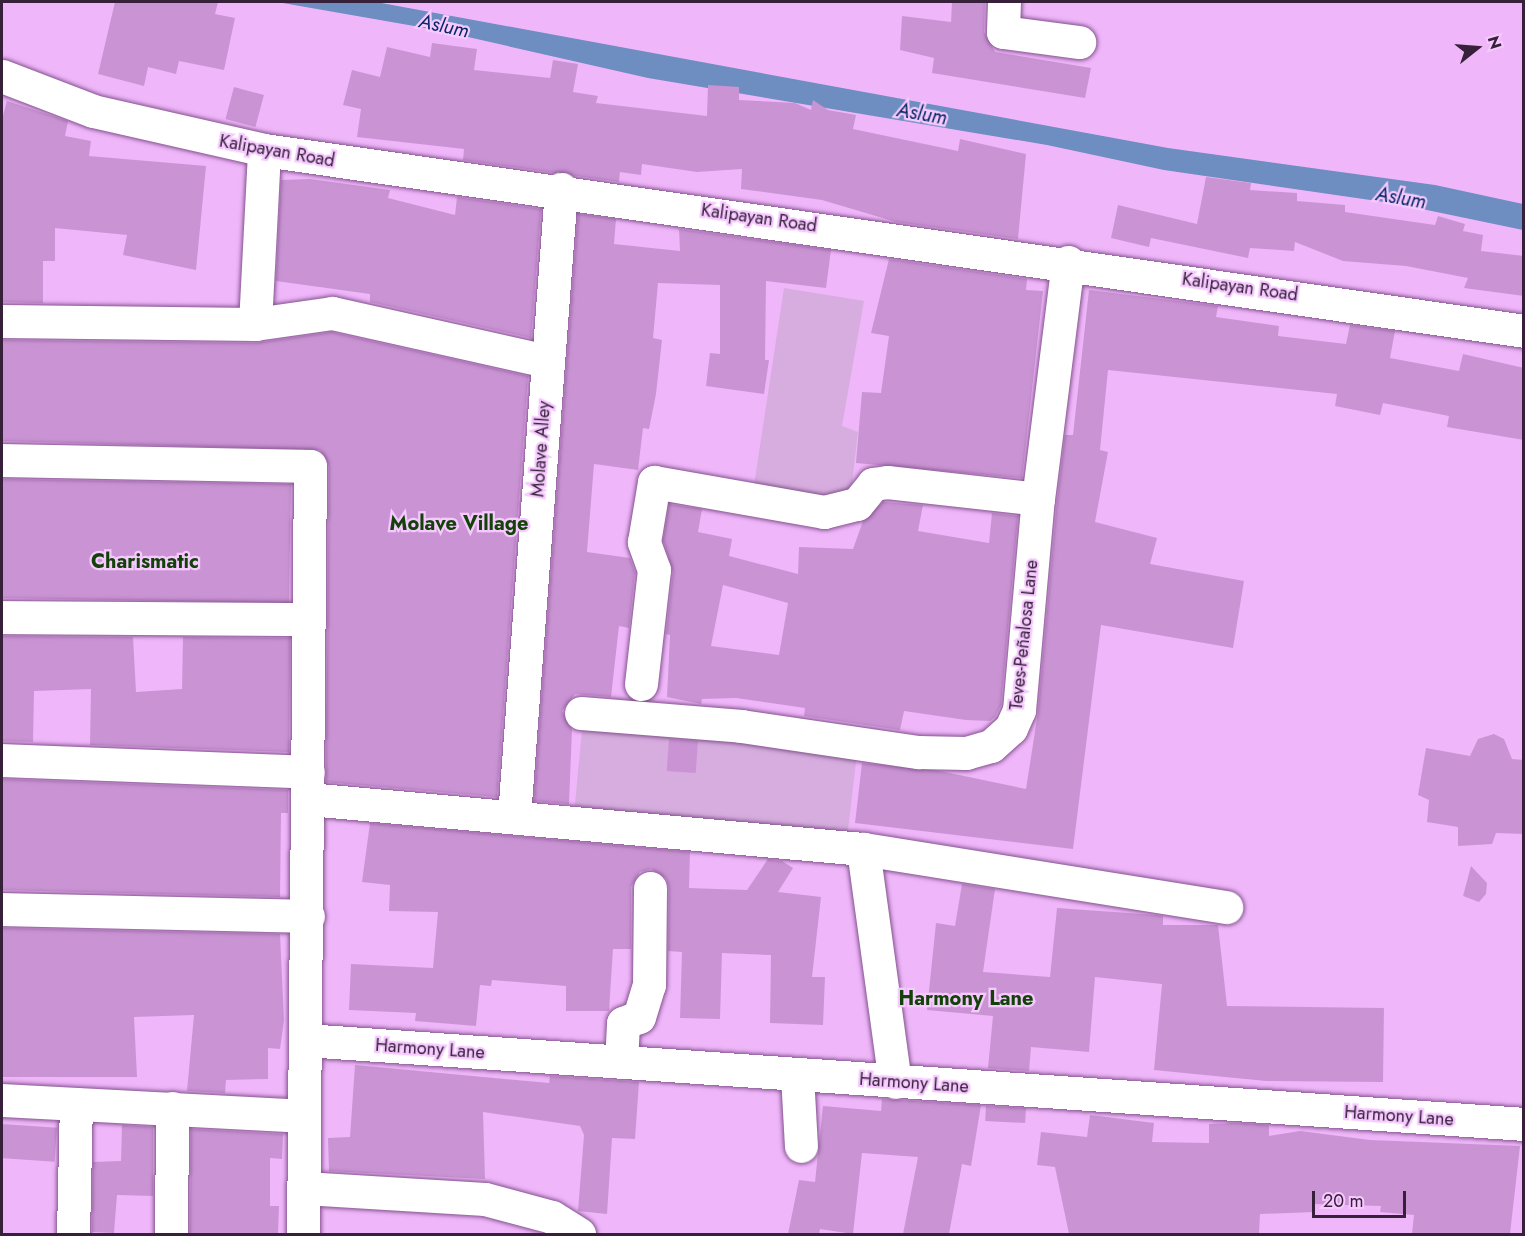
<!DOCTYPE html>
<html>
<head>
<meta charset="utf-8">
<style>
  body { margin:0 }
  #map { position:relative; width:1525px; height:1236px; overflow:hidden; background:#efb7fa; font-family:Jost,sans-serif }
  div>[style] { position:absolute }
  .green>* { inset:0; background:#d6adde }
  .water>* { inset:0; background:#6e8dc0 }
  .building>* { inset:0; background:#ca94d4; transform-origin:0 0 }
  .roads { filter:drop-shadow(0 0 2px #84528e) drop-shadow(0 0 2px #84528e) }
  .minor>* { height:33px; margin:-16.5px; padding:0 16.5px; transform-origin:16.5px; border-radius:16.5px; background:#fff }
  span { translate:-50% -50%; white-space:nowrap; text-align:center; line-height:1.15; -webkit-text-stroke:4.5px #f6c9ff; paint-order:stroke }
  .street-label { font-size:18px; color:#36203a }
  .water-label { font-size:20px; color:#042765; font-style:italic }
  .neighbourhood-label { font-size:20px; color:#124208; font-weight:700 }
  .frame { position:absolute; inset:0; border:3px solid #36203a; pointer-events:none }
  .north { position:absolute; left:1447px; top:18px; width:60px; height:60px; -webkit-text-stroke:4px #f6c9ff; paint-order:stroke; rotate:73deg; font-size:16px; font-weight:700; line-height:24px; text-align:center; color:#36203a }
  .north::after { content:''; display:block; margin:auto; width:21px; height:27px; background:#36203a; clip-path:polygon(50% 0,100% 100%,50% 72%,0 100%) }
  .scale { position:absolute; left:1312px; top:1191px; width:94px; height:27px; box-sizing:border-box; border:3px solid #36203a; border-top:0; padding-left:8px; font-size:18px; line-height:21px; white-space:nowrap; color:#36203a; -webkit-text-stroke:4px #f6c9ff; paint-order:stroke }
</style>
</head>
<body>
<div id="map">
  <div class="green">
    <i style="clip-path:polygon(784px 288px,864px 301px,842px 426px,858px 432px,850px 500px,753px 492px)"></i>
    <i style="clip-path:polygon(584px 709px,857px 753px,847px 839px,574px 814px)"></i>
  </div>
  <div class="water">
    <i style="clip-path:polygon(277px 2px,376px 2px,1168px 148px,1435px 185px,1523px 204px,1523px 230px,1398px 204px,1164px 170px,1047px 145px,648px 78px,437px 30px)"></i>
  </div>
  <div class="building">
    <i style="clip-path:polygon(115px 2px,218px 2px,215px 14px,235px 18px,224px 70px,179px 61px,176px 74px,148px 67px,144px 86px,98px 74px)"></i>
    <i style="clip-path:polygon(952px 2px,985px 2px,984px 32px,995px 52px,1091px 68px,1085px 98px,932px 73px,934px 58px,900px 50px,902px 16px,951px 22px)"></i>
    <i style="clip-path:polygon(432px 43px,477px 49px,474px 70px,550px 78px,553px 60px,578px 64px,573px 92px,598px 96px,596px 103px,707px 116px,708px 85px,739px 87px,739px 100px,795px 103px,811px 110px,813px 100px,828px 110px,856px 115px,853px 129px,958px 151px,960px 139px,1026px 154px,1018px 239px,896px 222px,822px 200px,741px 189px,742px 169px,697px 172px,642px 164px,641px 175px,620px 172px,619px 182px,463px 160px,464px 149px,357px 137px,361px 109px,343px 105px,352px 70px,380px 77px,387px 47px,430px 57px)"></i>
    <i style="left:234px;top:87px;width:31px;height:33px;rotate:15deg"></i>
    <i style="clip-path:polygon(7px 101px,68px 121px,65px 136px,91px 141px,89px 156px,206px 166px,196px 270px,123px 255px,127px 235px,55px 228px,55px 261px,43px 261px,43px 303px,2px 302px,2px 119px)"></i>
    <i style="clip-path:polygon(1206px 177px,1251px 183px,1250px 190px,1297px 193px,1297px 201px,1345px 205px,1345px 212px,1435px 225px,1438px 216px,1465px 224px,1463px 231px,1483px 235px,1481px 251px,1524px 256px,1524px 296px,1464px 288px,1468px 278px,1406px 266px,1343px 261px,1295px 242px,1294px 251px,1250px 248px,1248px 258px,1151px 238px,1149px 247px,1111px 238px,1118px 205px,1197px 224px)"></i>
    <i style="clip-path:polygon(310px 179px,390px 190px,388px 198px,455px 215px,457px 197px,541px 209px,531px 338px,370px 302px,370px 294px,276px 281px,281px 180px)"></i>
    <i style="clip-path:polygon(578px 214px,616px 219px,614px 244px,680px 251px,679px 229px,831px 250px,826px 288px,766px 281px,765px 360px,769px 360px,764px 394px,706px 386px,710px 353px,720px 354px,720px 285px,658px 283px,653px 338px,662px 340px,656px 394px,649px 429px,643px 428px,638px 470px,594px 464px,587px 552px,630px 558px,635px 572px,629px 628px,619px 626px,611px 697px,575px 694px,562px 711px,572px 729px,569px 804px,534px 801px)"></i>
    <i style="clip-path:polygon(889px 259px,1027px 279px,1026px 290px,1043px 291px,1022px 478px,856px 463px,862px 392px,881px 393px,889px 336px,871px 333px)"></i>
    <i style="clip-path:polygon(1089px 290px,1218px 306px,1216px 317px,1279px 326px,1278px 336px,1346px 344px,1350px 325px,1395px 331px,1390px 358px,1459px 371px,1463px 354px,1524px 368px,1524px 440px,1447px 427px,1449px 416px,1383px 403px,1380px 415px,1335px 406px,1337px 394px,1108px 370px,1100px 450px,1108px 452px,1095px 522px,1157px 538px,1150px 564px,1244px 581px,1233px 648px,1101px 625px,1073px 849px,855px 823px,862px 763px,940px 771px,1026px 789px,1038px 712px,1057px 501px,1065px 435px,1073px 435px)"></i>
    <i style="clip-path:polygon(331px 332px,528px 376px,497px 797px,326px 782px,329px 466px,320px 450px,2px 441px,2px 340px,255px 343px)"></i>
    <i style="left:2px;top:479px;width:289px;height:119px;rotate:1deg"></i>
    <i style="clip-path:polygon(evenodd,883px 502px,923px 505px,918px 531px,989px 543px,992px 513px,1018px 516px,1001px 705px,995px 717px,990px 721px,966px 720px,904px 711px,900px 730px,804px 716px,805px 708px,736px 698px,702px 699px,701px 704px,667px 697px,670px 635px,666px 634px,673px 572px,663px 540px,669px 504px,702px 509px,698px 532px,732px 539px,729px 556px,798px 574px,799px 547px,853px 549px,863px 521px,883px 502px,723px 585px,788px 603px,779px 655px,711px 646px,723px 585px)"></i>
    <i style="clip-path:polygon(2px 636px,133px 637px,136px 692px,182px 689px,183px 637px,290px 638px,289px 752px,90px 745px,91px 689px,34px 691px,33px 742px,2px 741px)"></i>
    <i style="clip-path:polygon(1494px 734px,1504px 739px,1512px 759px,1524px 760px,1524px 834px,1496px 833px,1492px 844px,1458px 846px,1458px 827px,1427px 822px,1429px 800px,1418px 795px,1426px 748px,1470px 756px,1478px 739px)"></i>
    <i style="left:669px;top:739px;width:29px;height:32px;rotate:4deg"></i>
    <i style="clip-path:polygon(2px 779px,288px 790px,288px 813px,281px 813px,280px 897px,2px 890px)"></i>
    <i style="clip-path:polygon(370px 823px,690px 852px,689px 888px,747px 890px,768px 859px,782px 861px,793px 868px,778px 892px,821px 897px,812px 977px,825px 977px,823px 1025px,770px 1023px,771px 955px,722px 953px,720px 1019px,680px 1018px,682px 952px,668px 951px,669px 888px,666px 878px,651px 869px,640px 872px,631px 887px,631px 949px,613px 949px,609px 1011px,566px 1011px,566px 986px,492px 980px,491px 986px,480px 985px,476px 1026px,415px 1021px,416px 1013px,349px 1010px,351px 964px,433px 968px,438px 912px,389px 911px,390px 885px,362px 882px)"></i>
    <i style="clip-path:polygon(1471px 866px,1487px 883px,1486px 894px,1479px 902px,1463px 896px)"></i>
    <i style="clip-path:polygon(962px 884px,995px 889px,983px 972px,1050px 977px,1057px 908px,1156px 915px,1163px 916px,1163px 925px,1218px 925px,1227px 1006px,1384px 1008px,1383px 1082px,1266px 1081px,1154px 1070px,1162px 984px,1095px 977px,1089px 1052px,1031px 1047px,1029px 1071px,988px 1068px,993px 1016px,927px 1010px,936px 923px,955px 926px)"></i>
    <i style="clip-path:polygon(2px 928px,280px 934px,284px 1020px,280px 1049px,268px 1048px,268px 1079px,226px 1080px,225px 1093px,187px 1091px,194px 1015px,134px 1017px,137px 1077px,2px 1077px)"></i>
    <i style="clip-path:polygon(355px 1065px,549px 1083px,550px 1076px,639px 1082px,635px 1139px,612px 1138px,607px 1214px,578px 1211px,584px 1135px,580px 1126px,483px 1112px,485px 1179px,329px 1171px,328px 1138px,350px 1137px)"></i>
    <i style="clip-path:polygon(882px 1099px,981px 1105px,971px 1166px,962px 1164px,949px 1234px,903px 1234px,918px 1157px,862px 1153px,853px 1234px,820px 1229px,819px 1234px,788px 1234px,799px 1180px,815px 1182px,823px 1106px,881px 1111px)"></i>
    <i style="left:986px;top:1106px;width:40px;height:15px;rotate:3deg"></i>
    <i style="clip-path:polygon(1090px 1115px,1154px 1123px,1152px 1142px,1209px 1143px,1209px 1124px,1237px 1123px,1269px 1125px,1269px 1136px,1300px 1131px,1370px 1140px,1520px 1146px,1510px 1234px,1412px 1234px,1414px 1215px,1380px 1212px,1381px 1206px,1315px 1204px,1315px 1212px,1260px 1214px,1259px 1234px,1069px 1234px,1055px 1167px,1037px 1165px,1041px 1132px,1087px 1137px)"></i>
    <i style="left:2px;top:1124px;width:55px;height:34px;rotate:4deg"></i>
    <i style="clip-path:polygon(122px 1125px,153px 1127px,153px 1196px,117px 1195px,114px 1233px,92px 1232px,93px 1162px,121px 1161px)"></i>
    <i style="clip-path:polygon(191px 1129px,283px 1134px,282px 1159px,270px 1158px,270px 1206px,279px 1206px,278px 1234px,190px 1233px)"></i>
  </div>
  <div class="roads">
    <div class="minor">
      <i style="left:1004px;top:2px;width:30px;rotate:92deg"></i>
      <i style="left:1003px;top:32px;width:77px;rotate:7.5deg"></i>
      <i style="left:2px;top:76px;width:97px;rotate:21deg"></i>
      <i style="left:93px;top:111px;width:175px;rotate:12.8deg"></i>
      <i style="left:264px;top:150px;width:1273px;rotate:8.17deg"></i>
      <i style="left:2px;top:321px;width:253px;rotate:0.7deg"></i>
      <i style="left:255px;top:324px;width:78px;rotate:-8.1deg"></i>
      <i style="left:332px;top:313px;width:220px;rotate:12.6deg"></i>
      <i style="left:255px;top:324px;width:174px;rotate:-87deg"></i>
      <i style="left:2px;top:460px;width:308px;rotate:1.1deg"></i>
      <i style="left:310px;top:466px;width:768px;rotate:90.52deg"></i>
      <i style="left:2px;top:617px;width:306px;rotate:0.4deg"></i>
      <i style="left:641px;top:684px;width:115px;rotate:-83.5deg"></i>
      <i style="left:654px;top:570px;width:30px;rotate:-110deg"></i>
      <i style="left:644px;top:542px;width:61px;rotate:-80.5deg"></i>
      <i style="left:654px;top:482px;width:173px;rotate:10deg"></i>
      <i style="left:824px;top:512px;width:34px;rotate:-14deg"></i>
      <i style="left:857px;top:504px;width:26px;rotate:-51deg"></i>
      <i style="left:873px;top:484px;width:14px;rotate:-8deg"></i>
      <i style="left:887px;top:482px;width:152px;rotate:6.4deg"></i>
      <i style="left:581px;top:713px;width:161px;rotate:4.6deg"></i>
      <i style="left:741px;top:726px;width:179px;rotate:8.4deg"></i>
      <i style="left:918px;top:752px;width:48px;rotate:1.2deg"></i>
      <i style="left:966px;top:753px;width:26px;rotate:-16deg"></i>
      <i style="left:991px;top:746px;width:27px;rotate:-42deg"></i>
      <i style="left:1011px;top:728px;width:20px;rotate:-66deg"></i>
      <i style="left:1019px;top:710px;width:212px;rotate:-84.9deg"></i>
      <i style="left:1038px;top:499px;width:239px;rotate:-82.8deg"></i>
      <i style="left:2px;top:760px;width:306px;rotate:2.2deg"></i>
      <i style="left:308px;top:799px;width:557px;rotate:5.15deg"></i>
      <i style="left:863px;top:849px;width:368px;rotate:9.1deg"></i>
      <i style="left:514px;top:816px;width:629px;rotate:-85.71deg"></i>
      <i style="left:863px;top:849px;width:235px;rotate:82.2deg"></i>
      <i style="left:2px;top:909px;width:306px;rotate:1.3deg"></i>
      <i style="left:305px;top:1040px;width:1222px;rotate:3.94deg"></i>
      <i style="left:621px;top:1062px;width:39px;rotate:-87deg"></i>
      <i style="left:623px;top:1023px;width:17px;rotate:-21deg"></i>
      <i style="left:639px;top:1017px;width:34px;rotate:-73deg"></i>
      <i style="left:649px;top:985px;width:97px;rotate:-89.4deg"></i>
      <i style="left:797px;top:1075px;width:71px;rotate:86.8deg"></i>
      <i style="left:2px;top:1100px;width:302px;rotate:3deg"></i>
      <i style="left:304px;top:1188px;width:181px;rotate:3.5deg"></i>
      <i style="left:485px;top:1199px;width:69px;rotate:15deg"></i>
      <i style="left:552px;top:1217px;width:32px;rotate:32deg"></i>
      <i style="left:73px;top:1234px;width:130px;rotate:-88.7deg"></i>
      <i style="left:171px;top:1234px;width:126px;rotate:-89.5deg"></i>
    </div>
  </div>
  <div class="street-label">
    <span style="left:277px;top:151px;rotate:10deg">Kalipayan Road</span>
    <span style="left:759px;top:218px;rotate:8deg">Kalipayan Road</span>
    <span style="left:1240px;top:287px;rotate:8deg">Kalipayan Road</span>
    <span style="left:541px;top:449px;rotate:-86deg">Molave Alley</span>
    <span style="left:1024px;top:635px;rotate:-84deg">Teves-Peñalosa Lane</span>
    <span style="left:430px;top:1049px;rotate:4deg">Harmony Lane</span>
    <span style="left:914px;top:1083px;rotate:4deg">Harmony Lane</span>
    <span style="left:1399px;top:1116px;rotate:4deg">Harmony Lane</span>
  </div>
  <div class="water-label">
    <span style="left:444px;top:26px;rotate:12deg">Aslum</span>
    <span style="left:922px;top:114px;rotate:10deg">Aslum</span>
    <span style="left:1401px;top:198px;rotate:10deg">Aslum</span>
  </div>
  <div class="neighbourhood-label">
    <span style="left:459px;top:523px">Molave Village</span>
    <span style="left:145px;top:561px">Charismatic</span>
    <span style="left:966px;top:998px">Harmony Lane</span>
  </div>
  <div class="frame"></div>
  <div class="north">N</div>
  <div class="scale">20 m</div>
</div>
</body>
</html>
